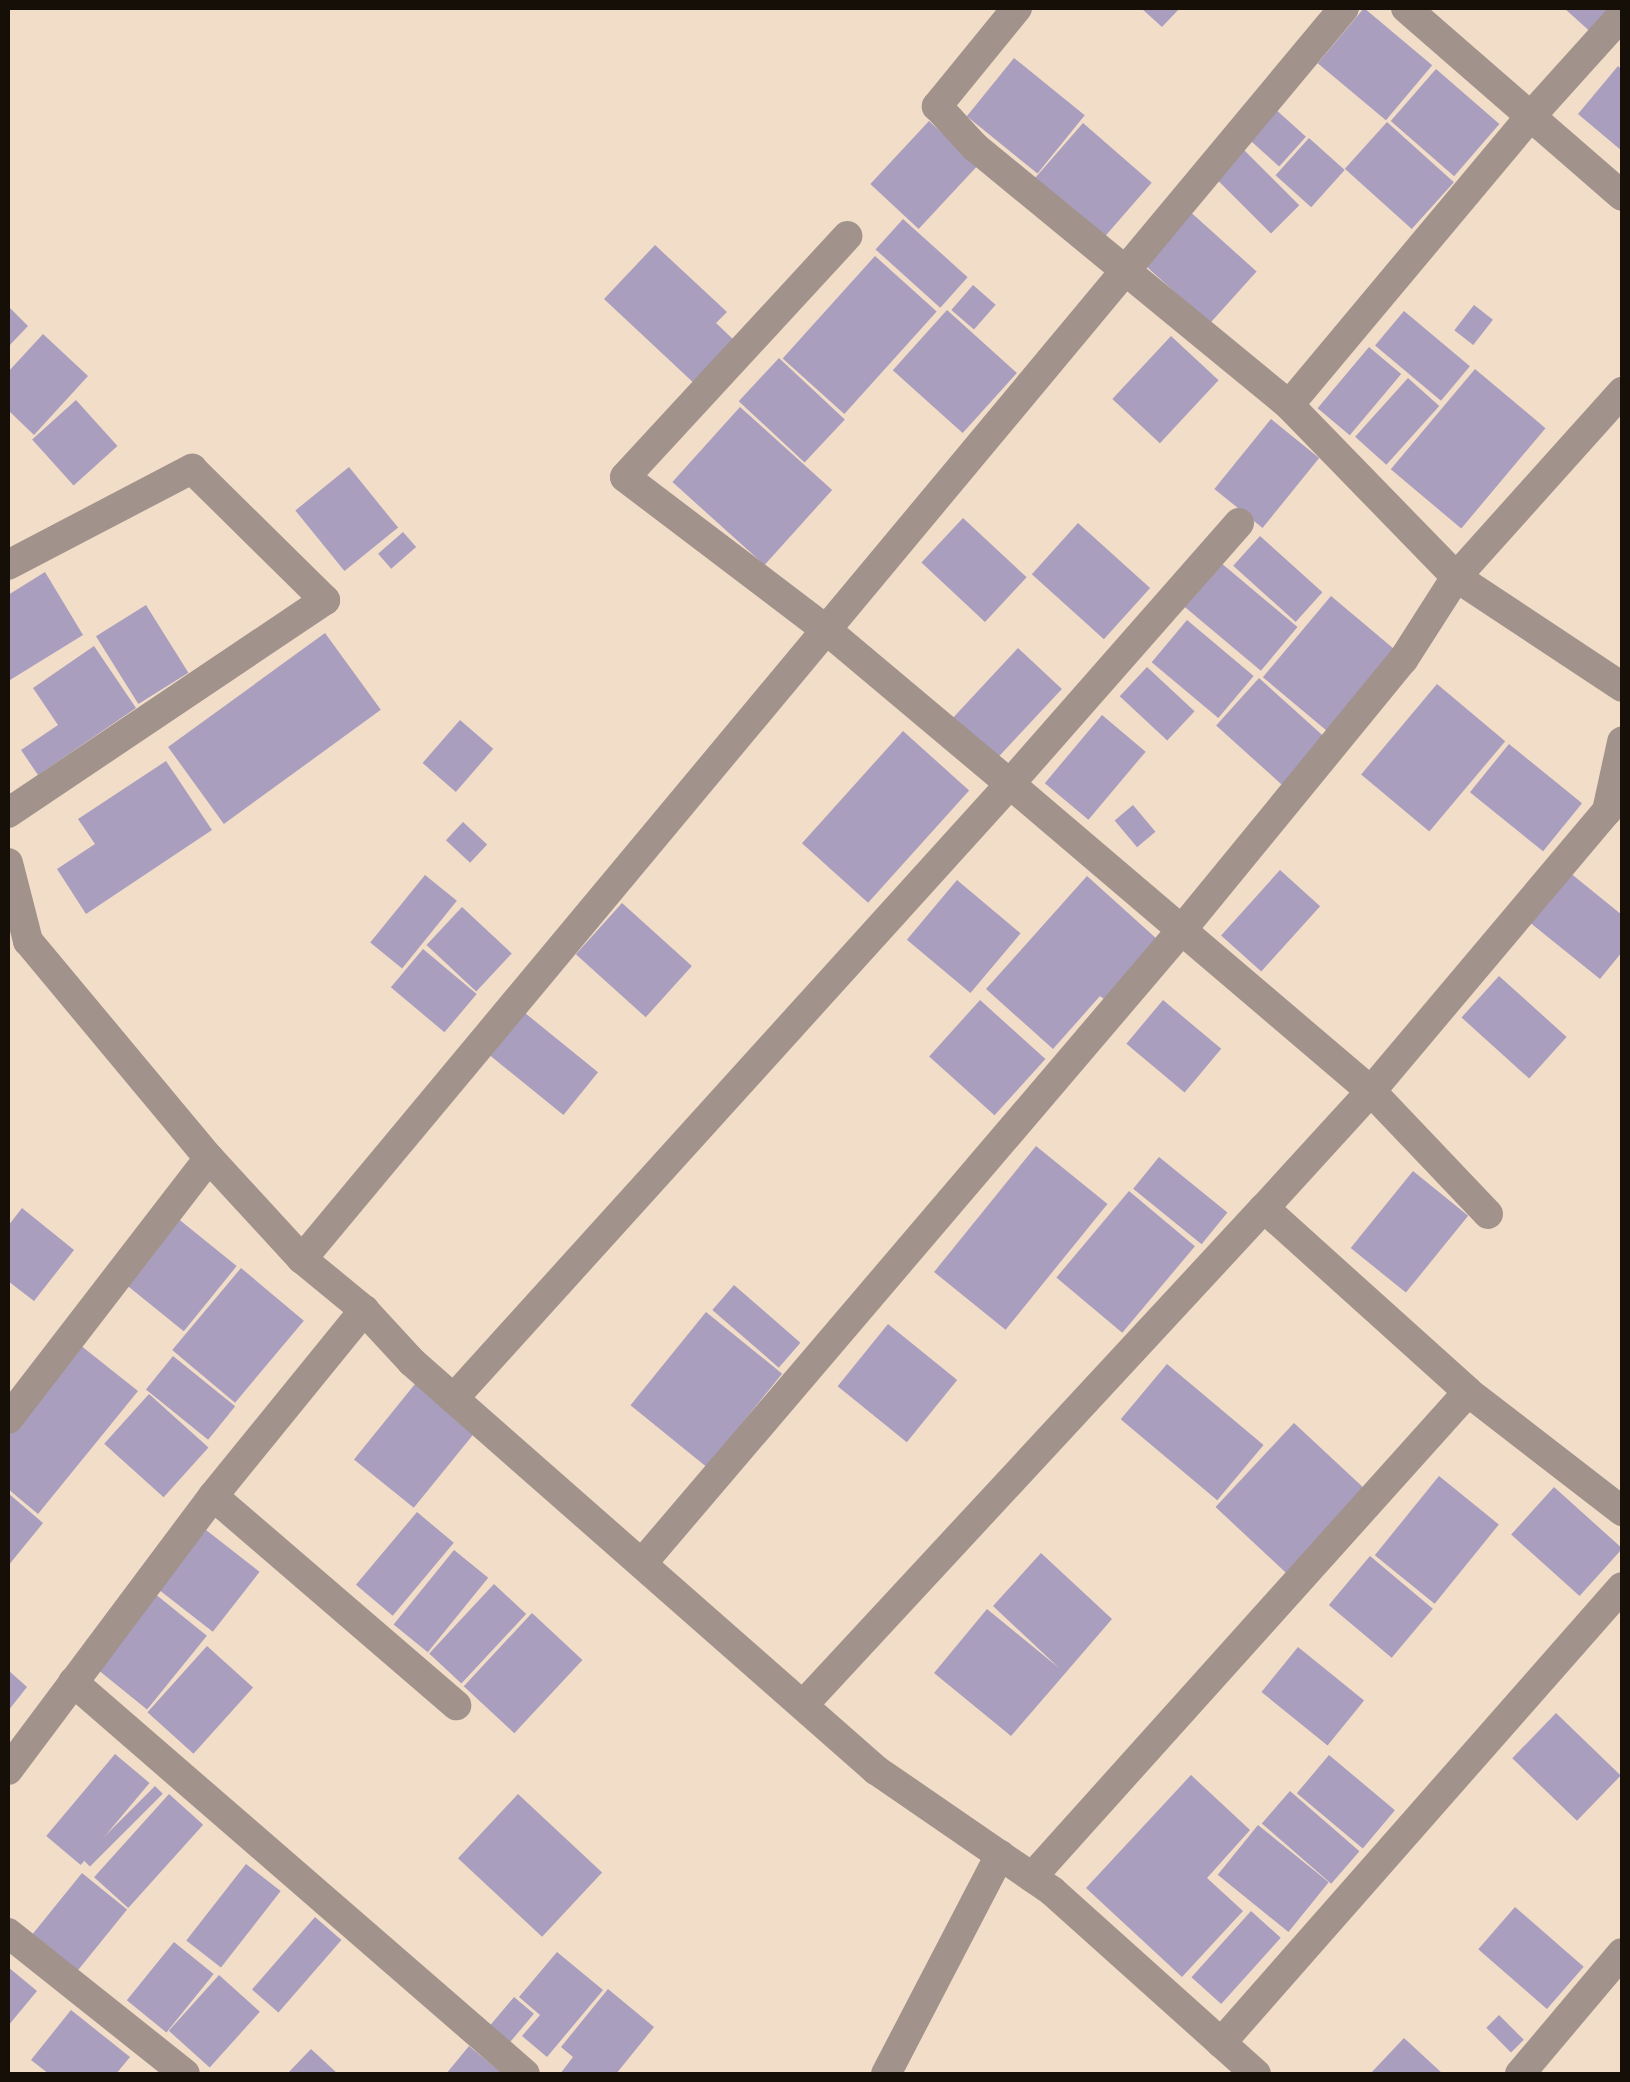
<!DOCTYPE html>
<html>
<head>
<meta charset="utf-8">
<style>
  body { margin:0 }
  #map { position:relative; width:1630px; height:2082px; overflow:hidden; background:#f2ddc9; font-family:Merriweather,serif }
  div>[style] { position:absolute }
  .building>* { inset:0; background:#a99ebd; transform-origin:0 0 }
  .minor>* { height:30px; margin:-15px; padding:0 15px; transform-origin:15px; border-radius:15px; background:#a1928b }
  span { translate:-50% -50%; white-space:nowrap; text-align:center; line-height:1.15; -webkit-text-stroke:8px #f2ddc9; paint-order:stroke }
  .frame { position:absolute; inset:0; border:10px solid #160f08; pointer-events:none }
</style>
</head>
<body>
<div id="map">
  <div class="building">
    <i style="clip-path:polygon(1141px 8px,1180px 8px,1162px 27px)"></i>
    <i style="left:1364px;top:8px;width:89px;height:72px;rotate:40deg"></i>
    <i style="clip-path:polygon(1564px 8px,1619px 8px,1594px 35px)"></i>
    <i style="left:1014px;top:58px;width:91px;height:75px;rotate:39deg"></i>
    <i style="clip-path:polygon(1618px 66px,1622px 70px,1622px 151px,1578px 114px)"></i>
    <i style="left:1436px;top:69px;width:84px;height:69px;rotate:41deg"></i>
    <i style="left:1274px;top:108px;width:43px;height:40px;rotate:42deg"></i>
    <i style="left:929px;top:121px;width:66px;height:86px;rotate:43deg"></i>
    <i style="left:1387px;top:122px;width:90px;height:63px;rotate:42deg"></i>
    <i style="left:1083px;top:123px;width:91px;height:75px;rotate:41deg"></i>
    <i style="left:1309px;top:138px;width:48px;height:50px;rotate:42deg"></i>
    <i style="left:1242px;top:148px;width:81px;height:40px;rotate:45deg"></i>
    <i style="left:1186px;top:208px;width:95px;height:70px;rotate:42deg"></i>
    <i style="left:903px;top:219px;width:87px;height:41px;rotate:42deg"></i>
    <i style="clip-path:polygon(655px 245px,727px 312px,716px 323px,737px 343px,697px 386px,604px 299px)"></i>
    <i style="left:875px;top:256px;width:83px;height:138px;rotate:42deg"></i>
    <i style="left:973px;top:285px;width:30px;height:33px;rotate:41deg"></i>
    <i style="left:1474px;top:305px;width:24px;height:32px;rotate:38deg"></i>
    <i style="clip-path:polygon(8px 306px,28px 326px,8px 347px)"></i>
    <i style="left:947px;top:310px;width:94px;height:81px;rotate:42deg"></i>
    <i style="left:1404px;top:311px;width:86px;height:45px;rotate:40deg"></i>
    <i style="clip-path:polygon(43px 334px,88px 376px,34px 435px,8px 410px,8px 372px)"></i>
    <i style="left:1171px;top:336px;width:65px;height:86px;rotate:43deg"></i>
    <i style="left:1369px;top:347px;width:42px;height:80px;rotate:40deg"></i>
    <i style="left:779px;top:358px;width:90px;height:59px;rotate:43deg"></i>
    <i style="left:1475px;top:369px;width:92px;height:131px;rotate:40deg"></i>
    <i style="left:1408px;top:378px;width:42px;height:79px;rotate:42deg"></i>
    <i style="left:76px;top:400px;width:62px;height:59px;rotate:48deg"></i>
    <i style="left:740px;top:407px;width:124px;height:101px;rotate:42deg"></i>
    <i style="left:1271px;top:419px;width:62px;height:90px;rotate:39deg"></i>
    <i style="left:349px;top:467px;width:78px;height:69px;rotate:51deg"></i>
    <i style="left:963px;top:518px;width:87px;height:61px;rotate:43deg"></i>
    <i style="left:1078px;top:523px;width:97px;height:69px;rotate:42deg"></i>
    <i style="left:403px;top:532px;width:20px;height:33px;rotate:49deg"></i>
    <i style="left:1260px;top:536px;width:84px;height:40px;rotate:42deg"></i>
    <i style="left:1214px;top:557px;width:109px;height:57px;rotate:40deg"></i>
    <i style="clip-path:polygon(45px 572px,83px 635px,10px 680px,8px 595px)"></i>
    <i style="left:1331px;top:596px;width:92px;height:106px;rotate:40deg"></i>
    <i style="left:146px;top:605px;width:80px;height:59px;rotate:58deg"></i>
    <i style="left:1187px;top:620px;width:87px;height:55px;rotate:40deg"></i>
    <i style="left:325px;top:633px;width:95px;height:194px;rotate:54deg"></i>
    <i style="clip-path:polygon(94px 646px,136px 708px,38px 775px,21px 750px,58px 725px,33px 688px)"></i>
    <i style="left:1018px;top:648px;width:60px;height:100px;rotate:43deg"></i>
    <i style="left:1147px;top:667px;width:65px;height:40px;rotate:43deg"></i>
    <i style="left:1259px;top:678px;width:97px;height:64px;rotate:42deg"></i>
    <i style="left:1437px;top:684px;width:89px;height:118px;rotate:40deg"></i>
    <i style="left:1102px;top:715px;width:57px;height:89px;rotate:40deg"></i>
    <i style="left:460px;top:720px;width:44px;height:57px;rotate:41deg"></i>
    <i style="left:903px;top:731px;width:89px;height:151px;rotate:42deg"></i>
    <i style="left:1509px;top:744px;width:94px;height:62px;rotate:39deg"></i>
    <i style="clip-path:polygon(166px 761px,212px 830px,86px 914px,57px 869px,95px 844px,78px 819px)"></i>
    <i style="left:1133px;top:805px;width:35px;height:24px;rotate:50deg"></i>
    <i style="left:463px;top:822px;width:33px;height:25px;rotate:43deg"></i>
    <i style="left:1280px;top:870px;width:54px;height:88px;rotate:42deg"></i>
    <i style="clip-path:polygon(1569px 872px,1622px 915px,1622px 952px,1600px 979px,1528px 921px)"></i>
    <i style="left:425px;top:875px;width:41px;height:87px;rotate:39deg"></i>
    <i style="clip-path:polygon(1087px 876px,1158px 940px,1105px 1000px,1100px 996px,1053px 1049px,986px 989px)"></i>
    <i style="left:957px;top:880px;width:83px;height:78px;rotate:40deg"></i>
    <i style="left:622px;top:903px;width:94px;height:69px;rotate:42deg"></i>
    <i style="left:462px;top:907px;width:68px;height:52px;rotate:43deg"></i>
    <i style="left:423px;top:949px;width:70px;height:50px;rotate:40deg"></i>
    <i style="left:1499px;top:976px;width:91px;height:56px;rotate:42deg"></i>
    <i style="left:980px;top:1000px;width:88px;height:76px;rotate:42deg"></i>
    <i style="left:1163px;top:1000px;width:76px;height:57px;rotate:40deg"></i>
    <i style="left:525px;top:1013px;width:94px;height:55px;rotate:39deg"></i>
    <i style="left:1036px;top:1146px;width:92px;height:162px;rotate:39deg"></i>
    <i style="left:1159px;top:1157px;width:88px;height:41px;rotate:39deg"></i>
    <i style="left:1413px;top:1171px;width:71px;height:99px;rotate:39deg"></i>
    <i style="left:1129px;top:1191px;width:86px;height:113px;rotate:40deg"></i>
    <i style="clip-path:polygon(22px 1208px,74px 1250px,34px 1301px,8px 1281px,8px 1226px)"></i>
    <i style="left:176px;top:1217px;width:78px;height:84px;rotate:39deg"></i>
    <i style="left:241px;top:1268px;width:82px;height:107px;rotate:40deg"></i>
    <i style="left:734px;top:1285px;width:88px;height:33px;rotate:41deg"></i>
    <i style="left:706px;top:1312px;width:98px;height:120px;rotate:39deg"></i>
    <i style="left:888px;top:1324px;width:89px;height:80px;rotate:39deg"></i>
    <i style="clip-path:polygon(75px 1341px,138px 1391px,38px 1514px,8px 1489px,8px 1424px)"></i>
    <i style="left:173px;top:1356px;width:80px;height:43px;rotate:39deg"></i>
    <i style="left:1167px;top:1364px;width:126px;height:72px;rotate:40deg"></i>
    <i style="left:415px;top:1384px;width:77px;height:97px;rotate:39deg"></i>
    <i style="left:149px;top:1394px;width:80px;height:67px;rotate:42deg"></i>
    <i style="left:1294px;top:1423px;width:98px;height:115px;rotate:43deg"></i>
    <i style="left:1439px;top:1476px;width:77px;height:102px;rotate:39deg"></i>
    <i style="left:1554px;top:1487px;width:92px;height:64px;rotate:42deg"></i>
    <i style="clip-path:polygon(8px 1493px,43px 1523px,8px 1566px)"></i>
    <i style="left:417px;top:1512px;width:48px;height:95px;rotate:40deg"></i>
    <i style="left:206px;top:1530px;width:68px;height:76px;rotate:38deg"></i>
    <i style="left:454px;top:1550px;width:44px;height:96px;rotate:39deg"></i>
    <i style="clip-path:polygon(1041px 1553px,1112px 1619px,1011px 1736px,934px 1673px,987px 1609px,1059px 1668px,993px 1606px)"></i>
    <i style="left:1370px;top:1556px;width:82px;height:64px;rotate:40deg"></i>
    <i style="left:494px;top:1584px;width:44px;height:95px;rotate:43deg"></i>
    <i style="left:154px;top:1593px;width:68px;height:95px;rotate:39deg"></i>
    <i style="left:532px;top:1613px;width:69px;height:100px;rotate:43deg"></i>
    <i style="left:207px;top:1646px;width:62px;height:89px;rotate:42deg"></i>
    <i style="left:1298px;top:1647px;width:85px;height:58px;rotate:39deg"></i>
    <i style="clip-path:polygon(8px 1670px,27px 1687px,8px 1711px)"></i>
    <i style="left:1556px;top:1713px;width:90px;height:63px;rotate:44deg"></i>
    <i style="left:115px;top:1754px;width:45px;height:107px;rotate:40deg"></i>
    <i style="left:1329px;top:1755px;width:86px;height:50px;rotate:40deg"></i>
    <i style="clip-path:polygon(1191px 1775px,1250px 1830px,1207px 1878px,1243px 1911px,1182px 1977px,1086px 1888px)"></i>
    <i style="left:155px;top:1786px;width:11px;height:103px;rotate:45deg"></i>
    <i style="left:1290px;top:1791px;width:92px;height:43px;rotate:41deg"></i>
    <i style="left:169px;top:1794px;width:46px;height:112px;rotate:42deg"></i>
    <i style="left:518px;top:1794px;width:115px;height:88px;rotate:43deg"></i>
    <i style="left:1258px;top:1825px;width:91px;height:64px;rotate:39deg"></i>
    <i style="left:246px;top:1864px;width:44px;height:97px;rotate:38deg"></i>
    <i style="left:82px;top:1873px;width:58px;height:80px;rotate:39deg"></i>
    <i style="left:1515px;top:1907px;width:91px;height:56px;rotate:41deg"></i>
    <i style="left:1251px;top:1911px;width:40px;height:89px;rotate:42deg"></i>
    <i style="left:315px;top:1917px;width:35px;height:96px;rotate:41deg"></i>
    <i style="left:174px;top:1942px;width:51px;height:75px;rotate:39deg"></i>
    <i style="clip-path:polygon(557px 1952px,603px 1990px,547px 2057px,522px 2036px,540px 2015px,519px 1997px)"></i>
    <i style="clip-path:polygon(8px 1967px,37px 1991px,8px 2026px)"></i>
    <i style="left:219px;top:1975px;width:55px;height:75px;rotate:42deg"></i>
    <i style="clip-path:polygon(608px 1989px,654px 2027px,616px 2074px,560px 2074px,573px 2057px,561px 2047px)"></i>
    <i style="left:514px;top:1997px;width:26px;height:38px;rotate:40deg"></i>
    <i style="clip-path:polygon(71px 2010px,130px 2057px,116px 2074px,49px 2074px,31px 2060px)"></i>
    <i style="left:1499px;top:2015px;width:35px;height:18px;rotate:45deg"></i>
    <i style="clip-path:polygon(1404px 2038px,1443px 2074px,1370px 2074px)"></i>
    <i style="clip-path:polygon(469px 2046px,503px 2074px,446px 2074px)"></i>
    <i style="clip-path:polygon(311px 2049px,338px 2074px,287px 2074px)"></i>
  </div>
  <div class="minor">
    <i style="left:1017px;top:8px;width:127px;rotate:129.2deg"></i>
    <i style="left:937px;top:106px;width:56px;rotate:47.2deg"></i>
    <i style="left:975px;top:147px;width:406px;rotate:39.4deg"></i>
    <i style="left:1289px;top:405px;width:240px;rotate:45.8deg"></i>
    <i style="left:1456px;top:577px;width:199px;rotate:33.5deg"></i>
    <i style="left:1406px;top:8px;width:286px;rotate:41deg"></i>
    <i style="left:1289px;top:405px;width:377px;rotate:-50.1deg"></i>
    <i style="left:1531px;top:116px;width:136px;rotate:-48deg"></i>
    <i style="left:1239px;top:523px;width:347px;rotate:131.3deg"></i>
    <i style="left:1010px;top:784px;width:474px;rotate:40.4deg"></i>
    <i style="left:1371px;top:1091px;width:159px;rotate:132.4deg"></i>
    <i style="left:8px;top:565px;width:208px;rotate:-27.6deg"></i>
    <i style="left:192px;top:469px;width:187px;rotate:44.6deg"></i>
    <i style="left:325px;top:600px;width:382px;rotate:146.1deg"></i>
    <i style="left:8px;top:863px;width:81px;rotate:75.6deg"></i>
    <i style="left:28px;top:941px;width:283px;rotate:50.2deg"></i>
    <i style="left:209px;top:1158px;width:137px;rotate:47.4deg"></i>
    <i style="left:302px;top:1259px;width:80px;rotate:39.4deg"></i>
    <i style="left:364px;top:1310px;width:71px;rotate:47.3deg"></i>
    <i style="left:412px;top:1362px;width:618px;rotate:41.33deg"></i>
    <i style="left:876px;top:1770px;width:214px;rotate:34.5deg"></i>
    <i style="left:1052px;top:1891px;width:274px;rotate:41.9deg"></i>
    <i style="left:1488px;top:1214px;width:170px;rotate:-133.6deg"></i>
    <i style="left:1371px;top:1091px;width:366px;rotate:-49.9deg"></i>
    <i style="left:1607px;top:811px;width:71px;rotate:-77.7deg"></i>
    <i style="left:302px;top:1259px;width:1628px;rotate:-50.21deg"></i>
    <i style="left:454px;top:1398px;width:828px;rotate:-47.84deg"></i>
    <i style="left:1010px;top:784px;width:241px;rotate:-140deg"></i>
    <i style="left:825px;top:629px;width:251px;rotate:-142.8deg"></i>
    <i style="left:625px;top:477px;width:328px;rotate:-47.3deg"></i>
    <i style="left:8px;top:1419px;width:329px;rotate:-52.4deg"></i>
    <i style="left:213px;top:1496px;width:321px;rotate:40.7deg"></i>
    <i style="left:644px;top:1561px;width:826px;rotate:-49.56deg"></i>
    <i style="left:1180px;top:932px;width:352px;rotate:-50.7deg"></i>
    <i style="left:1403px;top:660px;width:98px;rotate:-57.4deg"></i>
    <i style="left:1456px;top:577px;width:249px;rotate:-48.1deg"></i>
    <i style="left:73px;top:1682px;width:598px;rotate:40.93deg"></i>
    <i style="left:804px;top:1704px;width:676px;rotate:-47.16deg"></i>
    <i style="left:1264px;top:1208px;width:275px;rotate:42deg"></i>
    <i style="left:8px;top:1770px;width:342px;rotate:-53.2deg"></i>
    <i style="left:213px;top:1496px;width:240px;rotate:-50.9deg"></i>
    <i style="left:1032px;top:1877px;width:652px;rotate:-48.05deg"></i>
    <i style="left:1468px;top:1392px;width:195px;rotate:37.7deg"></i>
    <i style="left:8px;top:1933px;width:226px;rotate:38.5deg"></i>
    <i style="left:1221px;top:2043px;width:607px;rotate:-48.67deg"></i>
    <i style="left:886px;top:2074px;width:247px;rotate:-62.5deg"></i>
    <i style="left:1520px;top:2074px;width:158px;rotate:-49.9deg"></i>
  </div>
  <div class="frame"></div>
</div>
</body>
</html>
